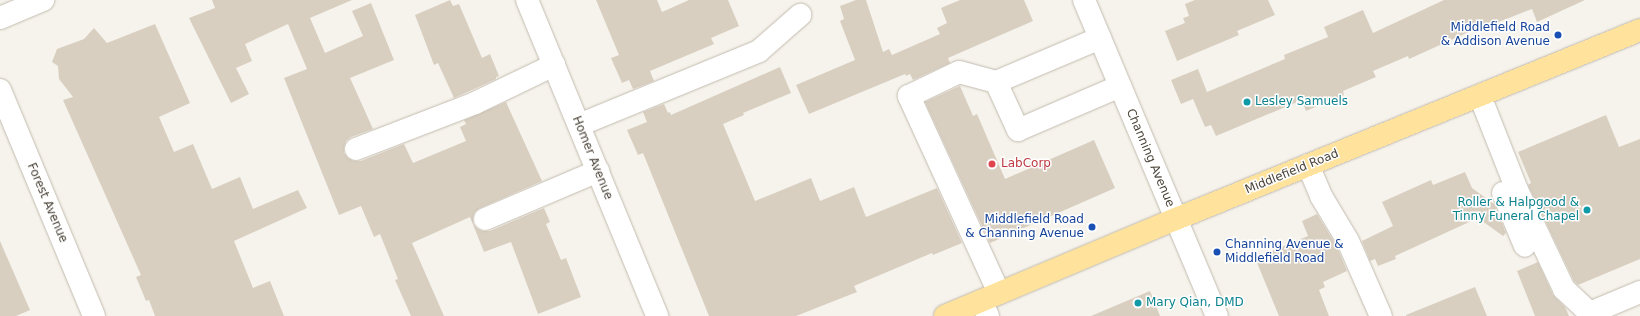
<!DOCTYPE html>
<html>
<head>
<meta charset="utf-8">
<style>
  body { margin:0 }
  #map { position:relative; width:1640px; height:316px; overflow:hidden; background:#f6f3ec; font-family:"DejaVu Sans",sans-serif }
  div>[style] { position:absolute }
  .building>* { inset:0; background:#d8cfc1 }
  .roads { filter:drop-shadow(0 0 1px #c2bbae) drop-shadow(0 0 1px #c2bbae) }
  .minor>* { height:22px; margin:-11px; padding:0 11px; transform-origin:11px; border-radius:11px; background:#fff }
  .major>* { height:22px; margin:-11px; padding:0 11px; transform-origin:11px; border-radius:11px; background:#ffe39c }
  .dots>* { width:11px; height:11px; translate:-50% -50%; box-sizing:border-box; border:2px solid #fff; border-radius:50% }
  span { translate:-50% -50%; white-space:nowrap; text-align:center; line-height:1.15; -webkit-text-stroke:3px #fff; paint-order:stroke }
  .transit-label { font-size:12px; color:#164399 }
  .right { translate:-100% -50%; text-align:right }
  .left { translate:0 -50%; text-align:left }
  .culture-label { font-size:12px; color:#0d838f }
  .street-label { font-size:12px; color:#4b4439 }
  .health-label { font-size:12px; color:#be3a42 }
</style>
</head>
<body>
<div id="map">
  <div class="building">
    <i style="clip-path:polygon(212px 0,352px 0,310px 18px,325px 53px,363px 36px,352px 11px,371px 3px,394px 60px,350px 78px,373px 129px,351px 137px,346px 141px,344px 147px,344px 153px,348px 158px,354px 161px,361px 161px,404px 144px,413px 163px,466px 141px,460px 127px,466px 124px,464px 120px,506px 102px,542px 181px,480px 208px,475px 212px,473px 217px,473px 224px,478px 229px,483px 231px,490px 231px,544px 208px,550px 222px,546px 224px,561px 260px,566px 258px,581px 297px,538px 314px,511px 242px,484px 252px,470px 217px,412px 243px,444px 316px,411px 316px,395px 280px,398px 279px,380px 234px,374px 237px,361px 206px,339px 215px,284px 78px,307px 69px,288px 24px,245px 44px,252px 61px,236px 68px,249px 94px,231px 103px,189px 18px,215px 8px)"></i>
    <i style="clip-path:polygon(450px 0,453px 6px,459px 4px,482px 58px,490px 54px,499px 76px,496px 77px,496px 79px,454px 98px,438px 63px,434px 65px,415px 15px)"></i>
    <i style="clip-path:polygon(596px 0,657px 0,662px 12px,689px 0,728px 0,739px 26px,711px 38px,714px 44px,650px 71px,654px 81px,633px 89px,629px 80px,622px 83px,611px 58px,619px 55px)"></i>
    <i style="clip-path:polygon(856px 0,866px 0,883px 52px,889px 49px,892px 55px,940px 34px,937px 28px,947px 23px,941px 8px,960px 0,1024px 0,1033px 21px,948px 58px,950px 63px,913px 80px,910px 74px,906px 76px,905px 74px,809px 114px,796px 85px,855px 60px,840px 21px,844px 19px,840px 6px)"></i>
    <i style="clip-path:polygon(1195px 0,1268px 0,1275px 15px,1237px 31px,1239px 35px,1177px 61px,1165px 31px,1185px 23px,1183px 18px,1189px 16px,1185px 4px)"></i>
    <i style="clip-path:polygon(1444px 0,1585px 0,1537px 22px,1532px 9px,1496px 23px,1495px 20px,1409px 59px,1408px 56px,1373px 71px,1376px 77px,1343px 91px,1344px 95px,1306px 111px,1302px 100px,1216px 136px,1211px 125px,1205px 127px,1193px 99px,1181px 104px,1171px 80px,1198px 69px,1207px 92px,1285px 59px,1284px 55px,1328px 37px,1324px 27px,1363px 10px,1373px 33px)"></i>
    <i style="clip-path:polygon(155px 24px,190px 103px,159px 117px,174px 152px,193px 144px,212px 189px,240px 177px,253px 209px,298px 190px,307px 208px,234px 241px,253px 288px,270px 281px,284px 316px,155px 316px,149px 300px,146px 301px,136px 277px,141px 275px,63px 100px,73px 97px,59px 79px,58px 66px,52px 62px,57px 49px,84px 39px,94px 28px,107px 43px)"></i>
    <i style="clip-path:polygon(780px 67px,791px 93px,743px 113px,744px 115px,723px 124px,755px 201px,811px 178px,820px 201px,854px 187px,866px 217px,937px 188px,962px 243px,933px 255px,932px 253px,854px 286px,857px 292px,796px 316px,709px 316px,643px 153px,638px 155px,627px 130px,647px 122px,643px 112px,664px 104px,668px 113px,670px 112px,671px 115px)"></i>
    <i style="clip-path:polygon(960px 86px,973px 116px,977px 114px,1005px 179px,1094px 140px,1115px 188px,990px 243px,925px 102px)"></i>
    <i style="clip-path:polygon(1606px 115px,1619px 147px,1640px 139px,1640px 259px,1578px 285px,1574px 281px,1528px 185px,1531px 183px,1518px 152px)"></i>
    <i style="clip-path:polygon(1465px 172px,1472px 188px,1494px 204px,1506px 233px,1503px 236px,1478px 218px,1395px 256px,1396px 259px,1378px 266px,1375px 259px,1370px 261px,1362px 241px,1393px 226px,1382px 202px,1431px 180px,1433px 185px)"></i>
    <i style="clip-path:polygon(1317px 214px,1337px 247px,1347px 271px,1323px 282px,1325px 287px,1319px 290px,1329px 316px,1279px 316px,1255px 258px,1308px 236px,1302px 221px)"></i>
    <i style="clip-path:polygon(0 241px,30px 310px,16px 316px,0 316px)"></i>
    <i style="clip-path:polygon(1538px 262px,1553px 295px,1565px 307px,1569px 316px,1535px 316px,1517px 271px)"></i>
    <i style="clip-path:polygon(1475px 287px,1487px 316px,1406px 316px,1406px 315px)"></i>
    <i style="clip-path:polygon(1150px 291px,1160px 316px,1091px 316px)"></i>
  </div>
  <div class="roads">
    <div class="minor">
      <i style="left:527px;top:0;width:342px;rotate:67.6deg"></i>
      <i style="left:1084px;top:0;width:343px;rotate:67.2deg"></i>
      <i style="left:0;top:18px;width:47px;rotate:-22.7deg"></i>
      <i style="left:996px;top:82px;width:53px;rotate:65.4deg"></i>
      <i style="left:1018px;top:130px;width:111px;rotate:-23.3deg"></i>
      <i style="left:0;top:90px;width:245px;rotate:67.4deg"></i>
      <i style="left:1480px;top:96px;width:101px;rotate:68.5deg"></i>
      <i style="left:1517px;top:190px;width:110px;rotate:64.6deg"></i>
      <i style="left:1564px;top:289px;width:35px;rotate:43deg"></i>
      <i style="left:1590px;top:313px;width:54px;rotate:-22.8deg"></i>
      <i style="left:579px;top:125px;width:195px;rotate:-22.3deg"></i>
      <i style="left:759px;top:51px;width:55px;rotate:-41.3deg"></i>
      <i style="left:356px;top:149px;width:128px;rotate:-21.1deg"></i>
      <i style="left:475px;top:103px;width:88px;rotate:-25.7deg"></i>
      <i style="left:1308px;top:165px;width:34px;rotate:67deg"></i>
      <i style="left:1321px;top:196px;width:52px;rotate:59deg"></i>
      <i style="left:1348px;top:241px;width:82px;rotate:66.3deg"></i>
      <i style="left:1503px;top:193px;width:57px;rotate:67.5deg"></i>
      <i style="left:485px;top:219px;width:123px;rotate:-23deg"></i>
      <i style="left:999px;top:293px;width:217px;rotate:-114.6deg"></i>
      <i style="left:909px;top:96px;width:55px;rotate:-25.6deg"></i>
      <i style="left:959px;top:72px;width:38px;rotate:15deg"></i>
      <i style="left:996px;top:82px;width:113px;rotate:-22.9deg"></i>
      <i style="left:981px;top:301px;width:17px;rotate:65deg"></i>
    </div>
    <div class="major">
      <i style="left:945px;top:316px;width:251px;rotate:-22.8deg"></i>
      <i style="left:1176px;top:219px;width:501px;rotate:-22.16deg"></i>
    </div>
  </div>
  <div class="dots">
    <i style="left:1558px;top:35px;background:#1a4fb4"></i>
    <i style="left:1247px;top:102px;background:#0f9aa8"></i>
    <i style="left:992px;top:164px;background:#e0444e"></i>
    <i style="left:1587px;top:210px;background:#0f9aa8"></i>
    <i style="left:1092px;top:227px;background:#1a4fb4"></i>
    <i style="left:1217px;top:252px;background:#1a4fb4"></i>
    <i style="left:1138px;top:303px;background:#0f9aa8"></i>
  </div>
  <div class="transit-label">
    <span class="right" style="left:1550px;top:35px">Middlefield Road<br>&amp; Addison Avenue</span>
    <span class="right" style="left:1084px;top:227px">Middlefield Road<br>&amp; Channing Avenue</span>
    <span class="left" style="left:1225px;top:252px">Channing Avenue &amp;<br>Middlefield Road</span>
  </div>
  <div class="culture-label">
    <span class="left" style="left:1255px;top:102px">Lesley Samuels</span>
    <span class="right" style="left:1579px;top:210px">Roller &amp; Halpgood &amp;<br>Tinny Funeral Chapel</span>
    <span class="left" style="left:1146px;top:303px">Mary Qian, DMD</span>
  </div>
  <div class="street-label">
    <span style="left:592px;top:158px;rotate:68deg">Homer Avenue</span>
    <span style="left:1150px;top:158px;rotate:67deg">Channing Avenue</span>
    <span style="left:1292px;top:172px;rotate:-22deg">Middlefield Road</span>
    <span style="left:47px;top:203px;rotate:67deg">Forest Avenue</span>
  </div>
  <div class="health-label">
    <span class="left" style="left:1001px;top:164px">LabCorp</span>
  </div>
</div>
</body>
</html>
